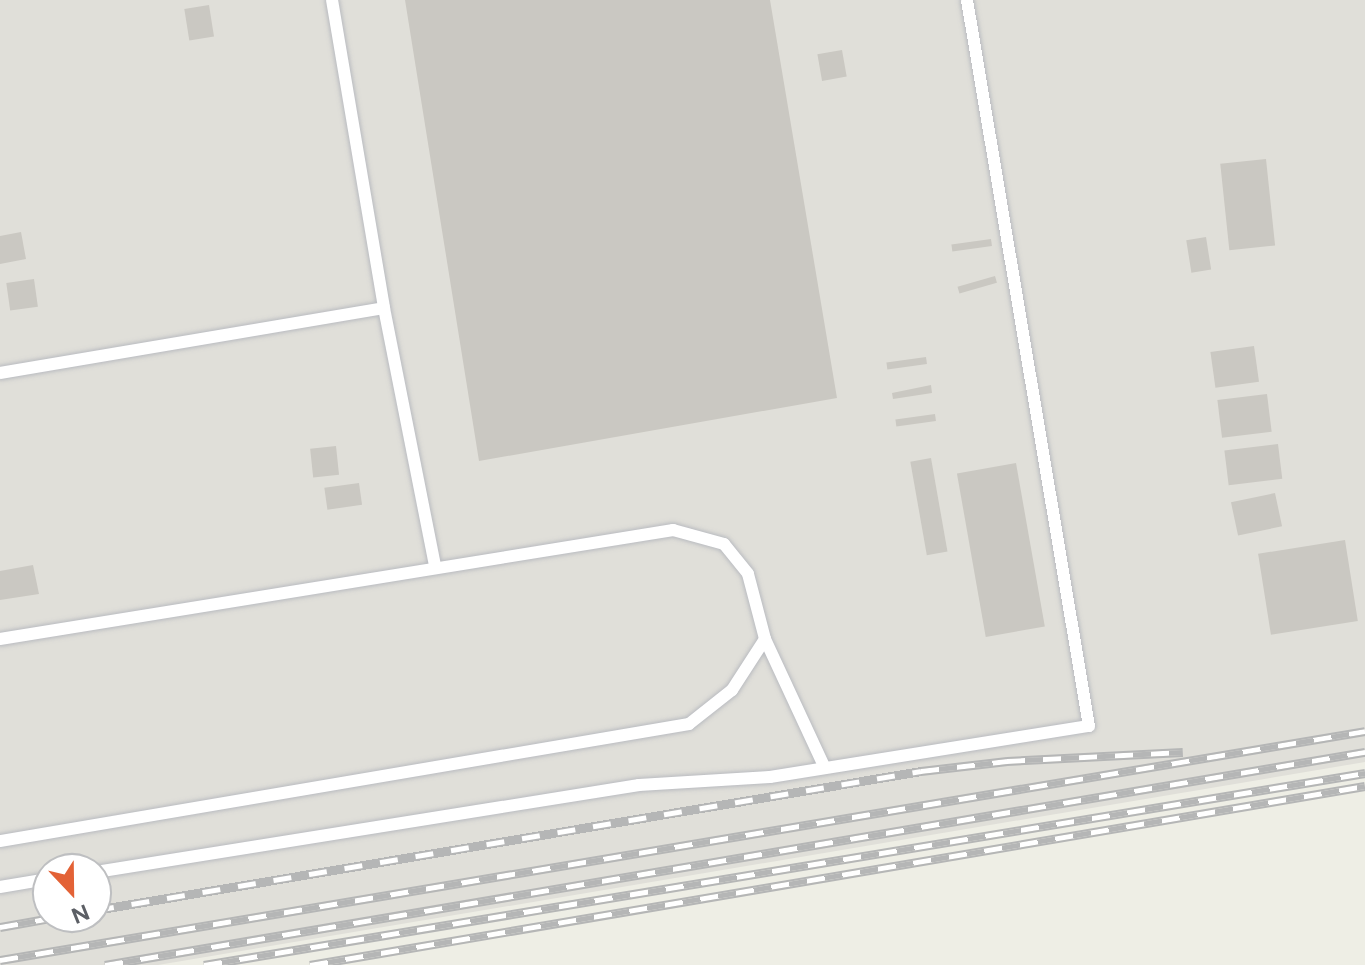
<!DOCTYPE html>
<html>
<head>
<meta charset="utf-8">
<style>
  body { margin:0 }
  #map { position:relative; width:1365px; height:965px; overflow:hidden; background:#eeeee5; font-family:Figtree,sans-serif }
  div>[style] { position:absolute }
  .industrial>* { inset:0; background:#e0dfd9 }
  .building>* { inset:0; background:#cac8c2; transform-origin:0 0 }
  .roads { filter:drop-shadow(0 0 2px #b9bbc0) drop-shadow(0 0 2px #b9bbc0) }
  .lane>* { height:12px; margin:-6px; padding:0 6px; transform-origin:6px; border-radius:6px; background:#fff }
  .rail>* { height:9px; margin-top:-4.5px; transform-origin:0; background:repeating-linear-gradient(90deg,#fff 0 18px,#b5b6b6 0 36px); box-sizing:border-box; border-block:2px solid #b5b6b6 }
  span { translate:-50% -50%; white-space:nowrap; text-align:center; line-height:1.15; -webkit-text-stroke:8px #fff; paint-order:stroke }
  .north { position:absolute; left:32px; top:853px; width:80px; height:80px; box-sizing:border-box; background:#fff; border:2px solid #bebfc1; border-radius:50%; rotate:158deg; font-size:22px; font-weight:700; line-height:32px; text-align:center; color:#5c5f65 }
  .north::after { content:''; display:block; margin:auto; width:28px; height:36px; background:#e36236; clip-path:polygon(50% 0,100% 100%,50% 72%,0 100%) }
</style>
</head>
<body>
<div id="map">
  <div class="industrial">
    <i style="clip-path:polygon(evenodd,0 0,1365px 0,1365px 762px,158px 965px,0 965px,0 0,48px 869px,96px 869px,96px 917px,48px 917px,48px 869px)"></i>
  </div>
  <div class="building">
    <i style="clip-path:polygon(405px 0,770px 0,837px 398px,479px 461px)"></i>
    <i style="left:209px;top:5px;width:32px;height:25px;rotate:81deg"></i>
    <i style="left:842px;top:50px;width:27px;height:25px;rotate:80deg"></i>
    <i style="left:1266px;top:159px;width:87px;height:46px;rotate:84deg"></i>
    <i style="clip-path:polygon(21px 232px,26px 259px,0 264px,0 236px)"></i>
    <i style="left:1206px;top:237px;width:33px;height:20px;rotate:81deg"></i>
    <i style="left:991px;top:239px;width:7px;height:40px;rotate:82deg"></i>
    <i style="left:995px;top:276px;width:7px;height:39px;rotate:74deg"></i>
    <i style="left:34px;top:279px;width:28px;height:28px;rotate:82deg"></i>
    <i style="left:1254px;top:346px;width:36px;height:44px;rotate:82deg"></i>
    <i style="left:926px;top:357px;width:7px;height:40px;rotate:82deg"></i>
    <i style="clip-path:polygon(931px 385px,932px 393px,893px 399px,892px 393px)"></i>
    <i style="left:1267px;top:394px;width:38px;height:50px;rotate:83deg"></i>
    <i style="left:935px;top:414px;width:7px;height:40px;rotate:82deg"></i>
    <i style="left:1278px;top:444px;width:35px;height:54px;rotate:83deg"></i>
    <i style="left:336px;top:446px;width:29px;height:26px;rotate:84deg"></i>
    <i style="left:931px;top:458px;width:95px;height:21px;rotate:80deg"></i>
    <i style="left:1016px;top:463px;width:166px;height:60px;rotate:80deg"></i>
    <i style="left:359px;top:483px;width:22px;height:35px;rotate:82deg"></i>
    <i style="left:1275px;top:493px;width:34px;height:45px;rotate:78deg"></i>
    <i style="left:1345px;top:540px;width:82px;height:88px;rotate:81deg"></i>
    <i style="clip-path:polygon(33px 565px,39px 594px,0 600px,0 571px)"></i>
  </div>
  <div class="roads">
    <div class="lane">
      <i style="left:332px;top:0;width:312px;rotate:80.4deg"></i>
      <i style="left:384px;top:308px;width:263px;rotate:78.8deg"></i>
      <i style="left:0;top:373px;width:389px;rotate:-9.6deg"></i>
      <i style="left:0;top:639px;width:682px;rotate:-9.2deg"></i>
      <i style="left:673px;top:530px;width:53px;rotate:15.4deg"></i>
      <i style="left:724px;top:544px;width:38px;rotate:51deg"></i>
      <i style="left:748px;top:574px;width:67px;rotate:75.3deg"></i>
      <i style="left:765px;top:639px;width:61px;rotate:122.9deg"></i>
      <i style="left:732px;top:690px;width:55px;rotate:141.7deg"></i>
      <i style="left:689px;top:724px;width:699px;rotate:170.36deg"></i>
      <i style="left:765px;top:639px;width:142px;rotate:65.1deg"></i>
      <i style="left:96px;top:872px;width:550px;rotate:-9.1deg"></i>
      <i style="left:639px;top:785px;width:131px;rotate:-3.5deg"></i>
      <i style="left:770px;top:777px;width:323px;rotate:-9.1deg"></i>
      <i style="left:1089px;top:726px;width:736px;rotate:-99.54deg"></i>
      <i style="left:0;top:887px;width:49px;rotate:-9.5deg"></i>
    </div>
  </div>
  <div class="rail">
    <i style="left:96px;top:910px;width:837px;rotate:-9.56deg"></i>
    <i style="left:921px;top:771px;width:87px;rotate:-6.6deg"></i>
    <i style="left:1007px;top:761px;width:176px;rotate:-2.9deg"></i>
    <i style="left:0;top:927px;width:58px;rotate:-10deg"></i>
    <i style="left:0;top:960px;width:1384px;rotate:-9.52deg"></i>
    <i style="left:105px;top:965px;width:1278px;rotate:-9.6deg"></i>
    <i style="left:204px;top:965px;width:1177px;rotate:-9.39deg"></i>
    <i style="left:310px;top:965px;width:1070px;rotate:-9.63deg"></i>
  </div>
  <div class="north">N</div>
</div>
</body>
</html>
